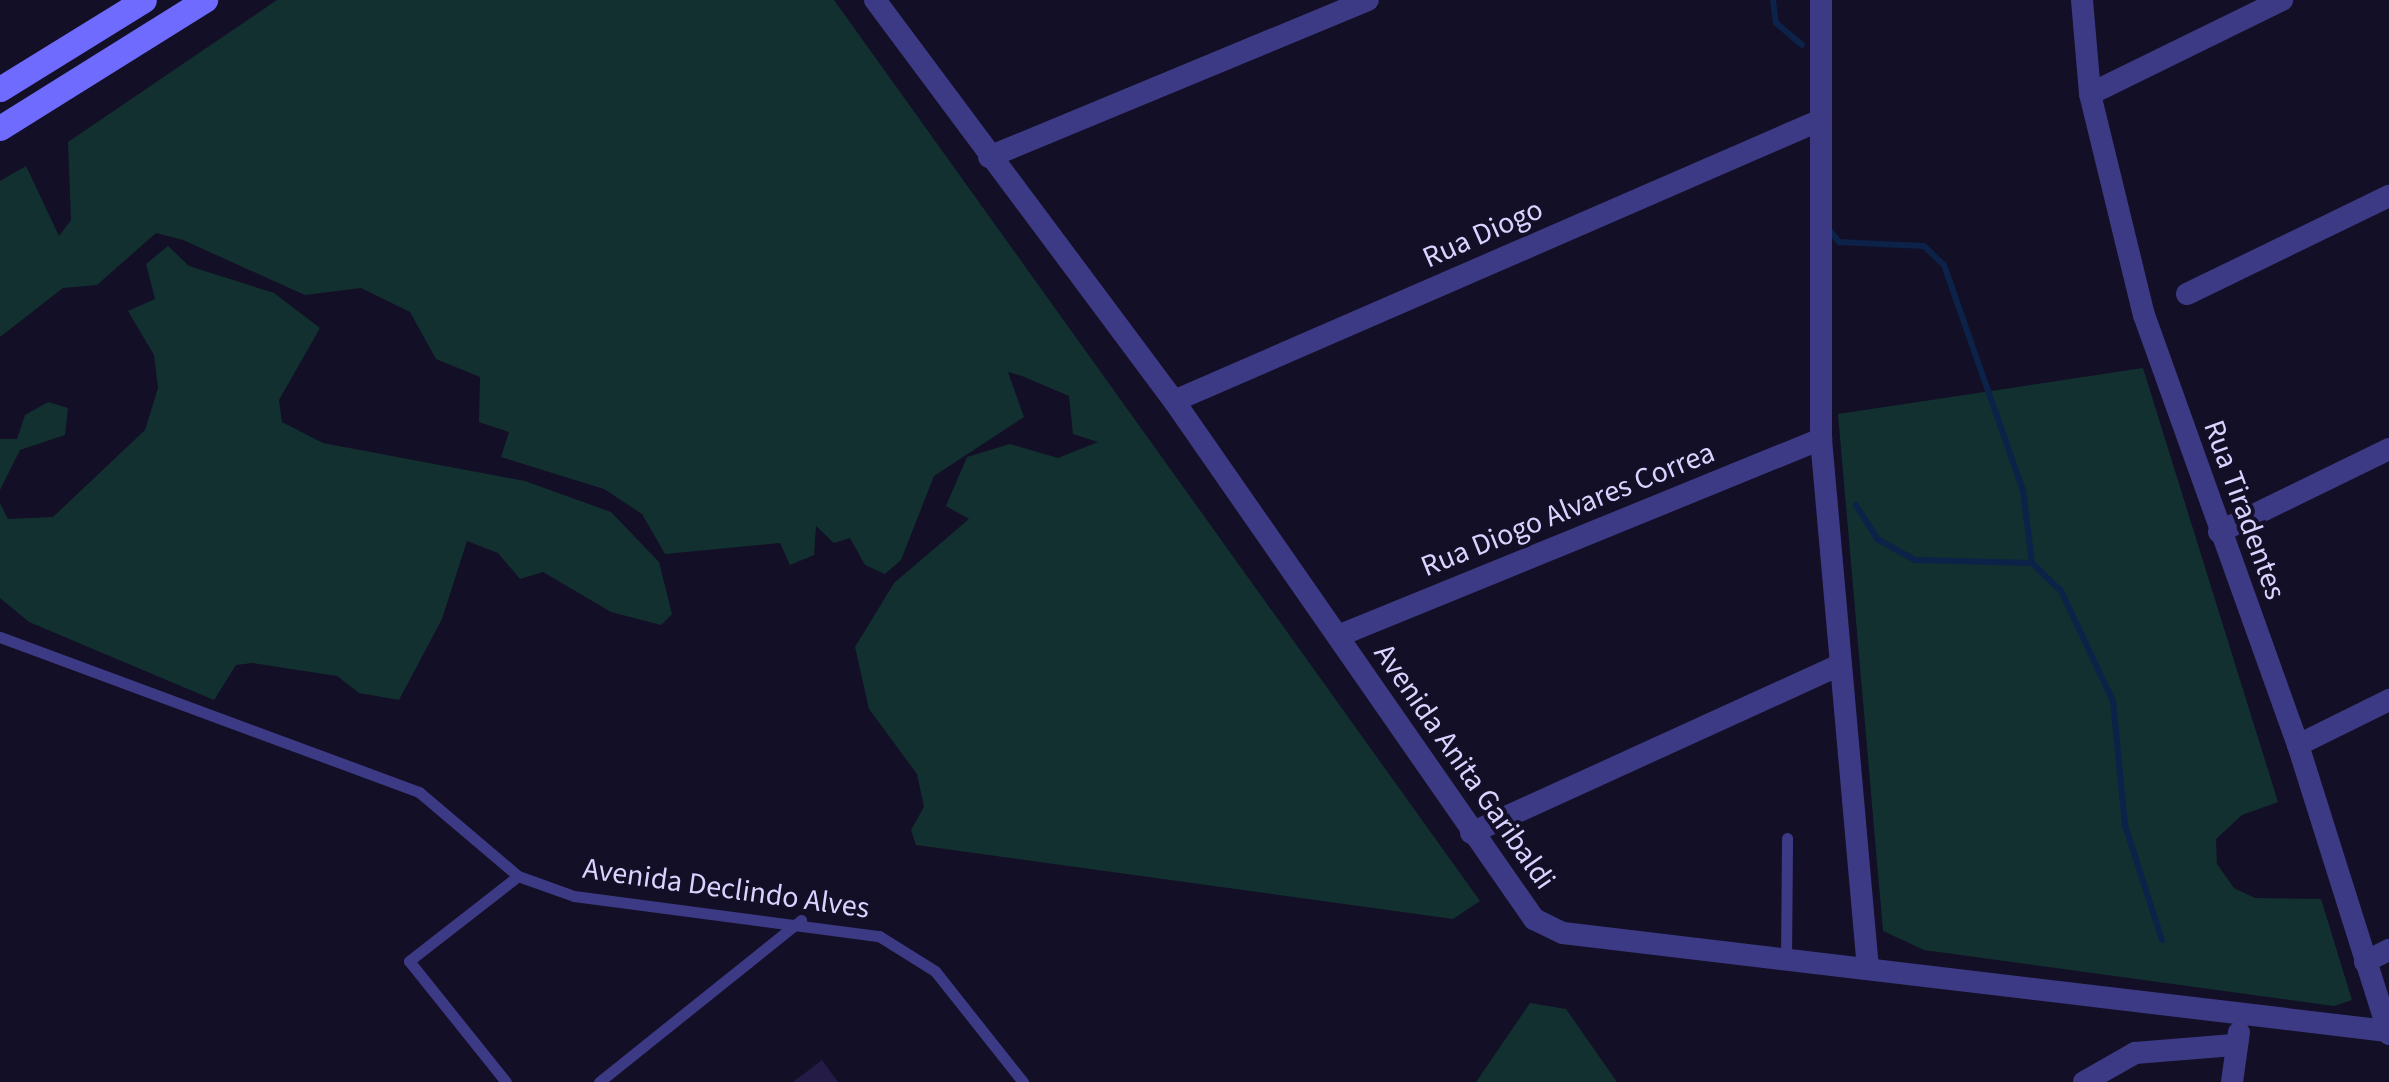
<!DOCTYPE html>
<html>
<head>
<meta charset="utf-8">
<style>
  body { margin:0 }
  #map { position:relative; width:2389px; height:1082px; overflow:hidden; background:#130f26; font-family:"Source Sans 3",sans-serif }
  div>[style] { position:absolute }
  .green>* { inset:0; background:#12302f }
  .stream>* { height:6px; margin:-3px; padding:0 3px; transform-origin:3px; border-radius:3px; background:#0c2248 }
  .building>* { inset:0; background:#241b47 }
  .lane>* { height:11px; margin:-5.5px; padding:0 5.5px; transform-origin:5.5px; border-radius:5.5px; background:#3d3a85 }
  .street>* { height:22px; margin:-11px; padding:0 11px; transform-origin:11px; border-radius:11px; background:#3d3a85 }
  .secondary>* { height:25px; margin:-12.5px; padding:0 12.5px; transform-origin:12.5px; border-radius:12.5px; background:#6f6bff }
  span { translate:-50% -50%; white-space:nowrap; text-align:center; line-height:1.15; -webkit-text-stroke:8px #130f26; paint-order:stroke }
  .street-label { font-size:30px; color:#d9d4ff }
</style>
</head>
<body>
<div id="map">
  <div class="green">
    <i style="clip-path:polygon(277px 0,834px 0,1480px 901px,1453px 919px,916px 845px,911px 830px,924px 807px,917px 774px,869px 709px,855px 647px,894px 583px,969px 519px,946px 506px,967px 457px,1010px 444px,1058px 458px,1098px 442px,1073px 434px,1069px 396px,1022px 376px,1008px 372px,1024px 417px,934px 476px,901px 560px,885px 574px,865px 565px,850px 538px,834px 543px,816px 526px,814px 555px,790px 565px,780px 543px,665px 554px,642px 514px,604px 489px,501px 457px,509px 432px,479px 422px,480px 377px,436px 359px,410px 312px,361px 288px,305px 295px,183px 240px,156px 233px,97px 285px,63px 288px,0 337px,0 181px,26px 166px,59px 236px,71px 220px,68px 142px)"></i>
    <i style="clip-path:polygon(168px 246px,189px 266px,274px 293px,320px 328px,279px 400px,282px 422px,323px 443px,525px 481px,611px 512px,659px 562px,672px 614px,661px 625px,611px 612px,543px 572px,520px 579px,498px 553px,467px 541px,442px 619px,399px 700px,359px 693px,337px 676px,253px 663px,236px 665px,214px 700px,29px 622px,0 598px,0 503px,8px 519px,53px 517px,145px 430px,158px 388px,154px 355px,128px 311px,155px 299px,146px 264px)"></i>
    <i style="clip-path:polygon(2143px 368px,2278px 802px,2242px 815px,2216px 839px,2217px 864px,2234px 888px,2255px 898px,2321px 899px,2352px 1000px,2334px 1006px,1924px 950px,1883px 931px,1838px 414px)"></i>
    <i style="clip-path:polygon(48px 402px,68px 408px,65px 435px,20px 450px,0 490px,0 439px,17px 439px,25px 415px)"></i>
    <i style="clip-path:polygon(1530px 1003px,1566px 1009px,1617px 1082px,1476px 1082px)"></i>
  </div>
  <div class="stream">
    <i style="left:1773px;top:0;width:23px;rotate:83deg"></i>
    <i style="left:1776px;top:23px;width:34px;rotate:40deg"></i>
    <i style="left:1829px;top:230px;width:16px;rotate:50deg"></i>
    <i style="left:1839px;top:242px;width:85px;rotate:2.7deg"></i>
    <i style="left:1924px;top:246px;width:28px;rotate:44deg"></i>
    <i style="left:1944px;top:265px;width:238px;rotate:70.7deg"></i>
    <i style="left:2023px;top:490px;width:74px;rotate:83deg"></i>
    <i style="left:2032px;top:563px;width:40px;rotate:44deg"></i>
    <i style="left:2061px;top:591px;width:122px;rotate:64.7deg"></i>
    <i style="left:2113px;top:701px;width:125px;rotate:84.5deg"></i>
    <i style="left:2125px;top:825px;width:121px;rotate:72.2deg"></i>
    <i style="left:1856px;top:505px;width:40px;rotate:58deg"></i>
    <i style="left:1877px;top:539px;width:43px;rotate:28.9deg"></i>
    <i style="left:1915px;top:560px;width:117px;rotate:1.5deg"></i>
  </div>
  <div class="building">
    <i style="clip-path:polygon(822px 1060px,838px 1082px,793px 1082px)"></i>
  </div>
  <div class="lane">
    <i style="left:0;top:637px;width:447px;rotate:20.3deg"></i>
    <i style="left:419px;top:792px;width:130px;rotate:40.3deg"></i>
    <i style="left:518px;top:876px;width:59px;rotate:19.7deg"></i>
    <i style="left:574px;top:896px;width:308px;rotate:7.5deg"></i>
    <i style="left:879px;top:936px;width:66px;rotate:32deg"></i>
    <i style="left:935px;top:971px;width:142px;rotate:51.6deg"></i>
    <i style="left:1786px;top:959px;width:121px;rotate:-89.5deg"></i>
    <i style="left:506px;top:1082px;width:155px;rotate:-128.7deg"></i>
    <i style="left:409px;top:961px;width:138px;rotate:-37.9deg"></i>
    <i style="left:599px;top:1082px;width:259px;rotate:-38.7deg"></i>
  </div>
  <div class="street">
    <i style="left:875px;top:0;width:500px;rotate:53.29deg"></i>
    <i style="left:1174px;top:401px;width:631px;rotate:55.2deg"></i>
    <i style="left:1534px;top:919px;width:32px;rotate:26deg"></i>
    <i style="left:1563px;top:933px;width:830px;rotate:6.78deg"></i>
    <i style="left:1821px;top:0;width:439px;rotate:90deg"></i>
    <i style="left:1821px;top:439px;width:532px;rotate:84.93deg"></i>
    <i style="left:2082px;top:0;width:94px;rotate:85.1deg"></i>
    <i style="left:2090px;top:94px;width:228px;rotate:76.3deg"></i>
    <i style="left:2144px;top:315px;width:457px;rotate:70.3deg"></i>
    <i style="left:2298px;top:745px;width:303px;rotate:72.5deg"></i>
    <i style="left:2090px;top:94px;width:214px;rotate:-26.1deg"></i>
    <i style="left:989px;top:157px;width:410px;rotate:-22.5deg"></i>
    <i style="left:2187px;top:294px;width:225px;rotate:-25.9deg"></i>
    <i style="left:1174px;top:401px;width:700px;rotate:-23.49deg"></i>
    <i style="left:2219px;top:532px;width:189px;rotate:-26deg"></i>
    <i style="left:1338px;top:636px;width:522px;rotate:-22.19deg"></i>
    <i style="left:2298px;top:745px;width:102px;rotate:-26.3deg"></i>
    <i style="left:1471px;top:833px;width:405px;rotate:-24.5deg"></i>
    <i style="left:2365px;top:962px;width:27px;rotate:-27deg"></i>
    <i style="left:2084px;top:1082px;width:59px;rotate:-29.6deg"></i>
    <i style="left:2135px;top:1053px;width:99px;rotate:-4.6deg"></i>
    <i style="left:2232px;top:1082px;width:50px;rotate:-82deg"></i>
  </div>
  <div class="secondary">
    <i style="left:0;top:89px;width:169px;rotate:-31.7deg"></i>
    <i style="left:0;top:128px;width:242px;rotate:-32deg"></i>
  </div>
  <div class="street-label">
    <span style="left:1483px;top:234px;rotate:-24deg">Rua Diogo</span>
    <span style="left:1568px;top:510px;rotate:-22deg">Rua Diogo Alvares Correa</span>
    <span style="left:2244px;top:510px;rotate:70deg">Rua Tiradentes</span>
    <span style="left:1464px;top:767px;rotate:55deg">Avenida Anita Garibaldi</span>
    <span style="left:726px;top:889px;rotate:8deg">Avenida Declindo Alves</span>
  </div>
</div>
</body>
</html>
